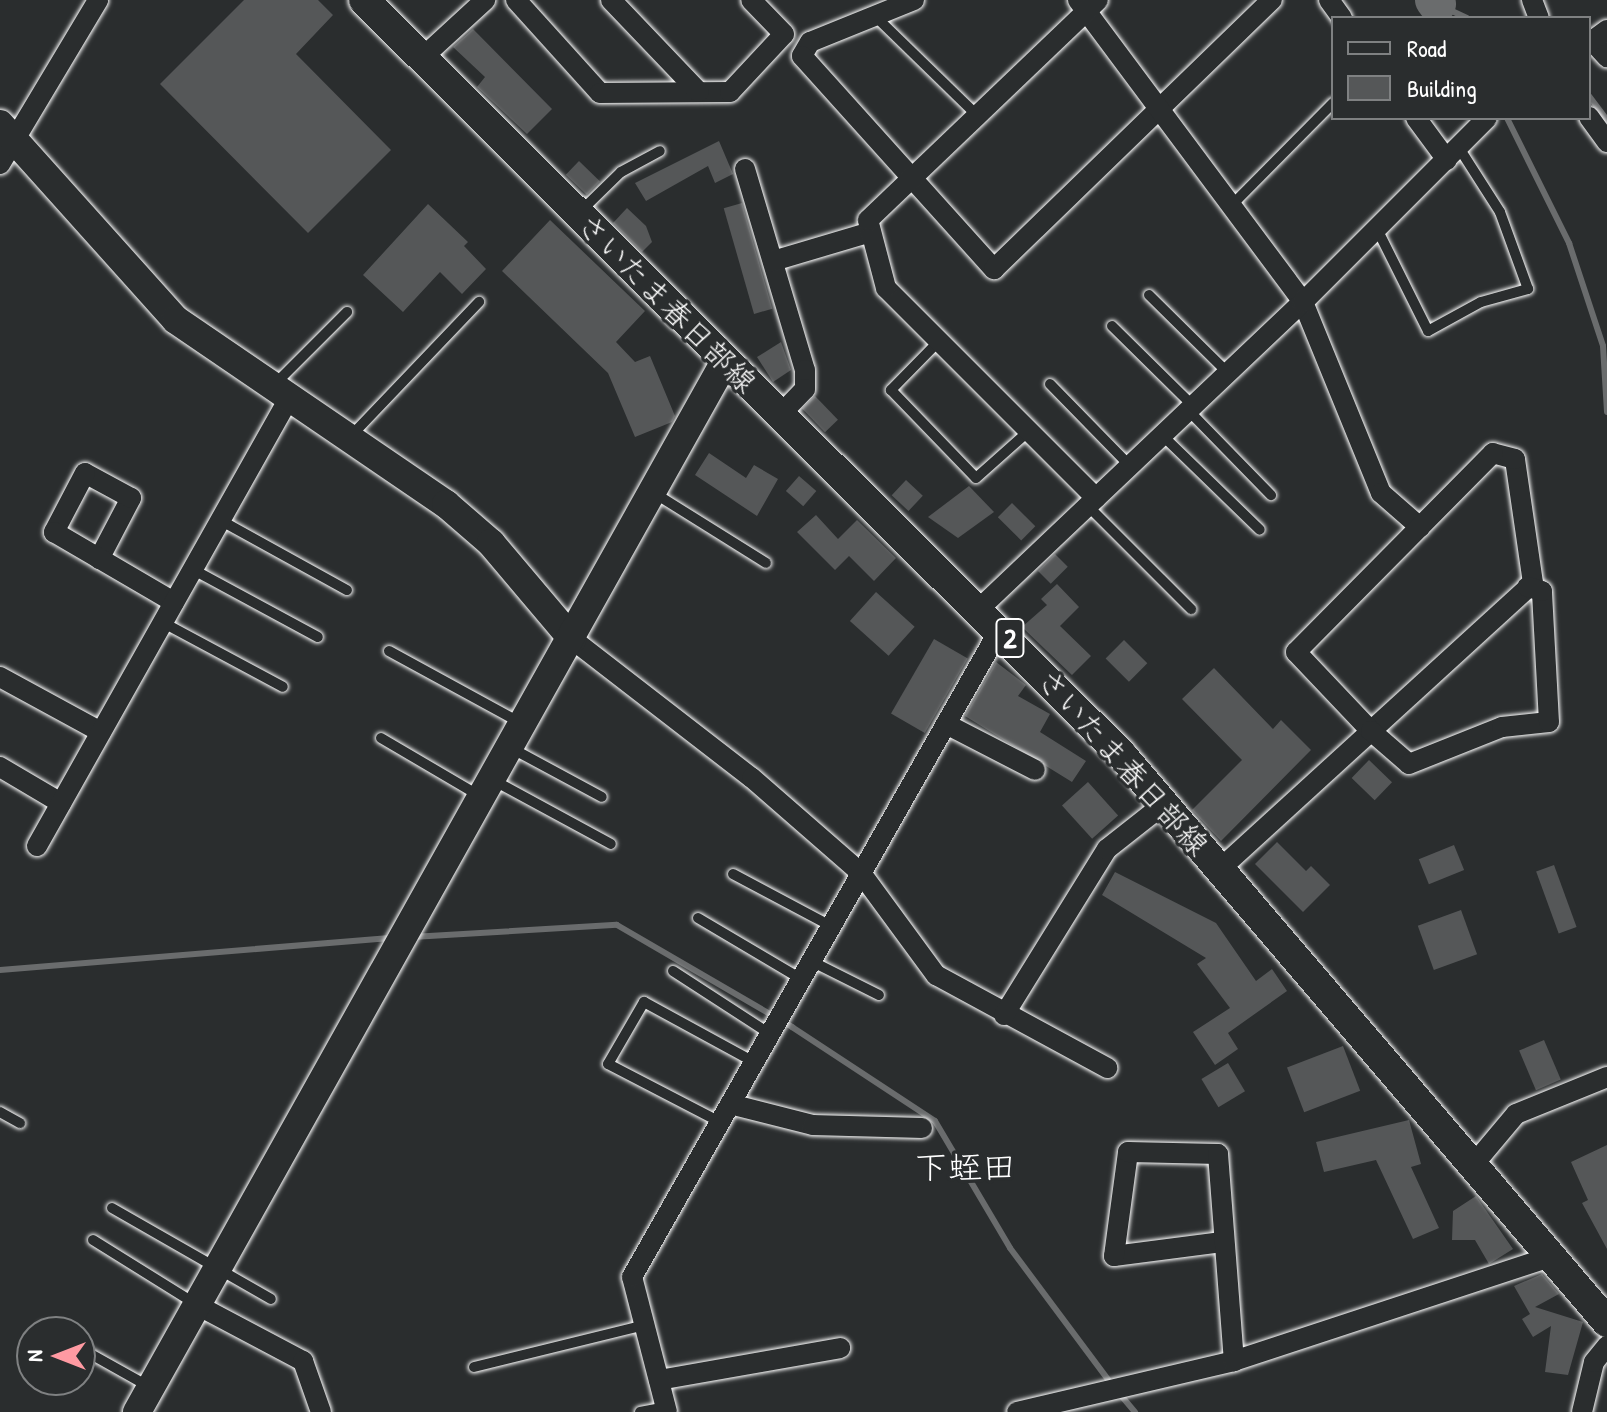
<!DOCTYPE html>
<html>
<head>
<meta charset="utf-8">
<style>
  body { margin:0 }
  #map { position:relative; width:1607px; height:1412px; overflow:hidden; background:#2a2d2e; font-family:"Patrick Hand","Klee One",sans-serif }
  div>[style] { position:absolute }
  .stream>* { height:6px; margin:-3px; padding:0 3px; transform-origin:3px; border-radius:3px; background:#6a6c6d }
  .river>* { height:38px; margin:-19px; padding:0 19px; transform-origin:19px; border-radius:19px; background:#6a6c6d }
  .building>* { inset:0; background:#555758; transform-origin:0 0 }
  .roads { filter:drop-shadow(0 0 2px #fff) drop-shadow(0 0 2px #fff) }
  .lane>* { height:10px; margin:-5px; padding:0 5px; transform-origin:5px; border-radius:5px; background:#2a2d2e }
  .street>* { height:20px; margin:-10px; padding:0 10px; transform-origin:10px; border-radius:10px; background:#2a2d2e }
  .secondary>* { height:28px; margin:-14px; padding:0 14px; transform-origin:14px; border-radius:14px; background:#2a2d2e }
  .primary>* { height:30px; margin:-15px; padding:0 15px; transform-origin:15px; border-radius:15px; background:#2a2d2e }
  span { translate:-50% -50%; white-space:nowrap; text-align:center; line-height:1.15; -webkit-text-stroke:7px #2a2d2e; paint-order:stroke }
  .shield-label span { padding:2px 6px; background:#2a2d2e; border:2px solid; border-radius:6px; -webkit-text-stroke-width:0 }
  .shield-label { font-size:28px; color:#fff; font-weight:700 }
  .street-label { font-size:30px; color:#fff }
  .quarter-label { font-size:34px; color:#fff }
  .legend { position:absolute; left:1331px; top:16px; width:260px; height:104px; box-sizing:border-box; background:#2a2d2e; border:2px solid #7f8182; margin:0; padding:10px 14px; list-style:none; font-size:24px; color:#fff }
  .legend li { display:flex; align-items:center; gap:16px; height:40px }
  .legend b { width:40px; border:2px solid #7f8182 }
  .north { position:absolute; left:16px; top:1316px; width:80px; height:80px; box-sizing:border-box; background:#2a2d2e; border:2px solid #7f8182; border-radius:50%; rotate:270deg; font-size:22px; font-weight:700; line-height:32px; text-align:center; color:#fff }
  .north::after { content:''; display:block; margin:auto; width:28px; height:36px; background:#ff9aa2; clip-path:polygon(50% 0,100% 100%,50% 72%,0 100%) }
</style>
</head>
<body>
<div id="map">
  <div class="stream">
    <i style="left:1437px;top:4px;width:33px;rotate:25deg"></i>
    <i style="left:1437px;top:5px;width:16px;rotate:52deg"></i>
    <i style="left:1589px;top:96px;width:30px;rotate:53deg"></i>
    <i style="left:1507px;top:118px;width:140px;rotate:63.6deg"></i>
    <i style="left:1569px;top:243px;width:108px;rotate:71.7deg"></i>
    <i style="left:1603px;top:346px;width:66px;rotate:86.5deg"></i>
    <i style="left:412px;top:937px;width:205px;rotate:-3.4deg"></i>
    <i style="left:617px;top:925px;width:203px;rotate:30.2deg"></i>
    <i style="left:792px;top:1027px;width:171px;rotate:33.3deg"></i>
    <i style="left:935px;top:1121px;width:147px;rotate:59.4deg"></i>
    <i style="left:1010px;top:1248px;width:171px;rotate:53.3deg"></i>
    <i style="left:0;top:970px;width:394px;rotate:-4.7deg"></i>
    <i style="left:1119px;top:1393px;width:25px;rotate:50deg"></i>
  </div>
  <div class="river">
    <i style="left:1434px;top:0;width:5px;rotate:53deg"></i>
  </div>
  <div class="building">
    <i style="clip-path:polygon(244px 0,318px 0,333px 15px,296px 54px,391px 150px,308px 233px,160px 84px)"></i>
    <i style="clip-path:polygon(473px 29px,552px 109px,527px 134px,477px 87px,485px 77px,453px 47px)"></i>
    <i style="clip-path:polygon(719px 141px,733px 174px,715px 183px,708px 166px,646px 201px,635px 183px)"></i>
    <i style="left:579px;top:161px;width:29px;height:19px;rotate:44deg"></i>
    <i style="left:742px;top:203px;width:110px;height:19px;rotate:74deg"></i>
    <i style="clip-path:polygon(428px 204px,468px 242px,464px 246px,486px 269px,462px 294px,440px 272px,403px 312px,363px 275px)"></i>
    <i style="clip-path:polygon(627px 208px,646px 226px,652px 242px,642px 252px,613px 223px)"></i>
    <i style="clip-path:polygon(550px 220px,645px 311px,616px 342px,635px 362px,650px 356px,675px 416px,672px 422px,635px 437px,608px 373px,502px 271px)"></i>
    <i style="clip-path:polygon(781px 342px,791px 370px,773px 382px,757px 357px)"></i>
    <i style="left:815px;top:396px;width:33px;height:18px;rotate:46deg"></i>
    <i style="clip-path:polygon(709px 453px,746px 478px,754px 465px,778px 479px,757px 516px,695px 475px)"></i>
    <i style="left:799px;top:476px;width:23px;height:20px;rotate:41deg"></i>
    <i style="left:906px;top:480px;width:23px;height:21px;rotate:43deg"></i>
    <i style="clip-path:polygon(969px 486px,994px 512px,958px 538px,928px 517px)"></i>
    <i style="left:1012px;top:503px;width:33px;height:20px;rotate:45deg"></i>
    <i style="clip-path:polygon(816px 515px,838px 539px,857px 520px,896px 558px,874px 581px,849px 556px,835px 570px,797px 532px)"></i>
    <i style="left:1055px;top:554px;width:18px;height:24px;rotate:45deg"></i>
    <i style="clip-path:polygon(1057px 584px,1079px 607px,1060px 626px,1091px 656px,1072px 675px,1022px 627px,1047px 605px,1041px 599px)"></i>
    <i style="left:876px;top:592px;width:52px;height:39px;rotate:42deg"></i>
    <i style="left:934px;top:639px;width:39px;height:86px;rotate:30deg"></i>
    <i style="left:1124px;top:640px;width:33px;height:26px;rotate:45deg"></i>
    <i style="clip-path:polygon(996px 662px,1026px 685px,1018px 696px,1050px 714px,1040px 732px,1086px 761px,1072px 782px,965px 716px)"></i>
    <i style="clip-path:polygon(1214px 668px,1273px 729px,1281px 720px,1311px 750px,1221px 841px,1192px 810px,1242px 760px,1182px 699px)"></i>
    <i style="left:1369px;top:760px;width:32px;height:25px;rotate:44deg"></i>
    <i style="left:1088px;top:782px;width:45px;height:35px;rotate:48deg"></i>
    <i style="clip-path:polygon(1277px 842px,1306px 871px,1311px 866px,1330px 885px,1303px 912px,1255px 864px)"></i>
    <i style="left:1454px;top:845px;width:27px;height:38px;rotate:68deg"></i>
    <i style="left:1554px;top:865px;width:66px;height:19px;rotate:70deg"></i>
    <i style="clip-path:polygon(1115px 872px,1216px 923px,1256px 981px,1272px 969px,1287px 991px,1228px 1033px,1238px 1049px,1215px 1065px,1193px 1032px,1230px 1008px,1197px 964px,1206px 958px,1102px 895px)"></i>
    <i style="left:1461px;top:910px;width:47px;height:46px;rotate:70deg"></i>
    <i style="left:1544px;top:1040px;width:43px;height:27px;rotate:67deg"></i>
    <i style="left:1343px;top:1046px;width:48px;height:60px;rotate:69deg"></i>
    <i style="left:1228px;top:1063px;width:33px;height:31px;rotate:59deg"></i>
    <i style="clip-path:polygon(1409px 1120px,1421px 1164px,1411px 1167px,1439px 1228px,1413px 1239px,1376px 1160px,1324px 1172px,1316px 1142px)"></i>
    <i style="clip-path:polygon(1607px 1145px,1607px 1249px,1582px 1203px,1588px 1200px,1571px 1162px)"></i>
    <i style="clip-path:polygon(1476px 1196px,1513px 1249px,1489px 1264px,1475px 1240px,1452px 1240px,1453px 1211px)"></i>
    <i style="clip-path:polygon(1542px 1274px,1559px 1294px,1535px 1307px,1583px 1322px,1568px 1375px,1545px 1372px,1551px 1326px,1533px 1337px,1522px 1319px,1530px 1314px,1514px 1286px)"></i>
  </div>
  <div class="roads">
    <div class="lane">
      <i style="left:875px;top:16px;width:145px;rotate:44.2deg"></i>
      <i style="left:1230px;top:207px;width:146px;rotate:-45.3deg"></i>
      <i style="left:582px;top:210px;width:54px;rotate:-44.3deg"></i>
      <i style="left:621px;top:172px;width:44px;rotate:-28.3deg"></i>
      <i style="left:1377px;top:229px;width:114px;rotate:63.4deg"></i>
      <i style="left:1428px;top:331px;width:60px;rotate:-28.7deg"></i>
      <i style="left:1481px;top:302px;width:49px;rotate:-15.5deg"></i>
      <i style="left:1528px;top:289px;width:82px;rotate:-110deg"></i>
      <i style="left:1500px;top:212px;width:76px;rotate:-122.6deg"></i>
      <i style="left:1149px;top:295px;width:111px;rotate:44.6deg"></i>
      <i style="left:1112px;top:326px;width:114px;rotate:44.6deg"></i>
      <i style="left:939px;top:341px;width:69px;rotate:134.4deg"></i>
      <i style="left:891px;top:390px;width:122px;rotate:46deg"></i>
      <i style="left:976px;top:478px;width:71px;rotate:-41.6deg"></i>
      <i style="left:275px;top:384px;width:102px;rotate:-45deg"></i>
      <i style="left:1050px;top:384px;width:115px;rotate:45.7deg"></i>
      <i style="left:1188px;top:410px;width:119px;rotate:45.7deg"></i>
      <i style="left:1162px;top:435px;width:136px;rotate:44.1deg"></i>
      <i style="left:350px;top:437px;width:187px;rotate:-46.3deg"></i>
      <i style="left:654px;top:493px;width:132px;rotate:32deg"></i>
      <i style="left:1088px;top:506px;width:146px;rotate:45deg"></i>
      <i style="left:220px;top:520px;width:145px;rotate:28.9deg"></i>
      <i style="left:192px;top:569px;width:143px;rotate:28.4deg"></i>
      <i style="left:162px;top:622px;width:137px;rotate:28.2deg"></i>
      <i style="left:389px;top:651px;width:150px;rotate:28.6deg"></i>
      <i style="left:381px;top:738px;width:115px;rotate:30.4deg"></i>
      <i style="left:511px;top:748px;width:103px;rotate:28.3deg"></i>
      <i style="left:493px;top:780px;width:134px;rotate:28.5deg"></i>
      <i style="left:733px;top:874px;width:111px;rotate:28deg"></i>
      <i style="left:698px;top:918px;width:120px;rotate:30.6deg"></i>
      <i style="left:811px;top:961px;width:76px;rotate:26.6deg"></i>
      <i style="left:673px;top:971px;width:116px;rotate:33deg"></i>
      <i style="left:0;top:1112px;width:23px;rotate:29deg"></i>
      <i style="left:720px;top:1122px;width:126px;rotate:-152.6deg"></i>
      <i style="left:608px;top:1064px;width:72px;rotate:-59.9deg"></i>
      <i style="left:644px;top:1002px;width:125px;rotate:28.6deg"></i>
      <i style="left:112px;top:1208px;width:183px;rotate:29.8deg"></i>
      <i style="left:93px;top:1240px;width:121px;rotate:31.9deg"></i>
      <i style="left:43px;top:1328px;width:9px;rotate:27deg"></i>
      <i style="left:80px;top:1348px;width:78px;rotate:29.2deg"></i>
      <i style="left:474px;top:1367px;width:176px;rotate:-13.8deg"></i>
      <i style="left:640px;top:1412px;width:26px;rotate:-11deg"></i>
    </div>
    <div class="street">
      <i style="left:516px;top:0;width:125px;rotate:47.9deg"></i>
      <i style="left:600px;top:93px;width:130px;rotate:-0.4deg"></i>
      <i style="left:730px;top:92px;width:79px;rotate:-47deg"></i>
      <i style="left:784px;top:34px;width:47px;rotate:-134.1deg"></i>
      <i style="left:611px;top:0;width:127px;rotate:46.3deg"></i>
      <i style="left:914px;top:0;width:112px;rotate:158deg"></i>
      <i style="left:810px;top:42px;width:16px;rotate:120deg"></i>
      <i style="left:802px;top:56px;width:287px;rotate:48deg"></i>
      <i style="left:994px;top:269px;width:387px;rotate:-44.1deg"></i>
      <i style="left:1078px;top:0;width:377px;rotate:53.3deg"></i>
      <i style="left:1303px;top:302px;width:206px;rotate:67.8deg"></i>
      <i style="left:1381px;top:493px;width:52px;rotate:41.1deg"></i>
      <i style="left:1329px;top:0;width:22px;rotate:54deg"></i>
      <i style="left:1532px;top:0;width:19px;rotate:69deg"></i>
      <i style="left:1593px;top:42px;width:21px;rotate:47deg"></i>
      <i style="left:1589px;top:43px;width:22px;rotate:-36deg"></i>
      <i style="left:422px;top:58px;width:86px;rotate:-42.6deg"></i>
      <i style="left:1589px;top:117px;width:31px;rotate:54deg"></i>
      <i style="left:1416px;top:118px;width:52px;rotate:53.6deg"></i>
      <i style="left:0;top:164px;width:191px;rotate:-59.1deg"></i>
      <i style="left:745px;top:169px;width:210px;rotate:73.4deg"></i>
      <i style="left:805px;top:370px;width:19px;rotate:90deg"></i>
      <i style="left:805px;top:389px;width:36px;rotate:134deg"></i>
      <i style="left:773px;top:261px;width:102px;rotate:-16.5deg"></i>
      <i style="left:1096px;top:498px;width:297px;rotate:-135deg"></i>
      <i style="left:886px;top:288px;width:70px;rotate:-104.8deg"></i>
      <i style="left:868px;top:220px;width:318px;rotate:-43.7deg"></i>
      <i style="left:99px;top:559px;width:69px;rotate:-62.3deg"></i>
      <i style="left:131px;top:498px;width:52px;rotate:-151.5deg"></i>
      <i style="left:85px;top:473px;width:67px;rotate:117.7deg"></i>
      <i style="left:54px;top:532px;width:139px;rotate:30.3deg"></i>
      <i style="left:979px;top:609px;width:446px;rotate:-43.5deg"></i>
      <i style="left:1303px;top:302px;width:260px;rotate:-45deg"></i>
      <i style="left:572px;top:639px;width:227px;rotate:37.7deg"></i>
      <i style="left:752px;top:778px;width:145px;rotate:41.1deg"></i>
      <i style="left:861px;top:873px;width:127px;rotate:53.7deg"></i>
      <i style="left:936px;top:975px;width:195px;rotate:28.5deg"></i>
      <i style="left:0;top:677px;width:115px;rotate:28.6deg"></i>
      <i style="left:946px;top:724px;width:100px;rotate:27.3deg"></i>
      <i style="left:0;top:767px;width:71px;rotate:30.5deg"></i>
      <i style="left:37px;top:846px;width:512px;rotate:-60.63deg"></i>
      <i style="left:1220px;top:869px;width:205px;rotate:-42.4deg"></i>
      <i style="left:1371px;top:731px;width:219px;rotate:-42.4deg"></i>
      <i style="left:1533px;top:583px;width:125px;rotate:-98.3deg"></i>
      <i style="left:1515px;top:459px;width:23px;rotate:-165deg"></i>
      <i style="left:1493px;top:453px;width:280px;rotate:134.7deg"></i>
      <i style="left:1296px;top:652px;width:109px;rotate:46.5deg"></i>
      <i style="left:1371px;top:731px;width:50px;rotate:41deg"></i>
      <i style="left:1409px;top:764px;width:100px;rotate:-21.7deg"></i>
      <i style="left:1502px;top:727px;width:47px;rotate:-6.1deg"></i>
      <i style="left:1549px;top:722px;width:131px;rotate:-93.1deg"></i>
      <i style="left:1542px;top:591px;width:15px;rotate:-164deg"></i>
      <i style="left:1004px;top:1015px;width:195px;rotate:-58.2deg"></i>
      <i style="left:1107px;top:849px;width:73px;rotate:-38.3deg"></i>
      <i style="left:730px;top:1104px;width:86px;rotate:14.2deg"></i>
      <i style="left:813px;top:1125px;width:109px;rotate:1.6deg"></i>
      <i style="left:1474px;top:1164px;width:65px;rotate:-50deg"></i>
      <i style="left:1516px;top:1114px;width:98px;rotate:-22.1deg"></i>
      <i style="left:1222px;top:1242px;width:109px;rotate:172.6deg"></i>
      <i style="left:1114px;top:1256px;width:105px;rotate:-82.3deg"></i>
      <i style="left:1128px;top:1152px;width:90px;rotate:1.3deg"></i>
      <i style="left:1218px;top:1154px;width:208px;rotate:85.6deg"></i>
      <i style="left:199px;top:1306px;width:118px;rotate:27.9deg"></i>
      <i style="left:303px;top:1361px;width:54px;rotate:70.6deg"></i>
      <i style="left:659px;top:1380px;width:184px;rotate:-10deg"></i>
      <i style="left:667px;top:1412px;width:139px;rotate:-104.5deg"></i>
      <i style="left:632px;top:1277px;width:745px;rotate:-60.41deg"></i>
      <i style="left:1017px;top:1412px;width:223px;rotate:-13.2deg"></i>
      <i style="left:1234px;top:1361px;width:337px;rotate:-18.2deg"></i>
      <i style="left:1582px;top:1412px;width:51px;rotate:-76.5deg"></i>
      <i style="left:1594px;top:1362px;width:21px;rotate:-51deg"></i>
    </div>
    <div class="secondary">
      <i style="left:0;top:124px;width:263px;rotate:48.1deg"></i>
      <i style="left:176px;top:320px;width:327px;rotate:34.3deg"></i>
      <i style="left:446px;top:504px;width:60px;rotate:40.9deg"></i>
      <i style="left:491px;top:543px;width:126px;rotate:49.8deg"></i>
      <i style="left:137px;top:1412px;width:1204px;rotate:-60.77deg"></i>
    </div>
    <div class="primary">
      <i style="left:364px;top:0;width:1068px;rotate:44.89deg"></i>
      <i style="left:1121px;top:754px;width:748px;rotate:49.45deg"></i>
    </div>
  </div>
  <div class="shield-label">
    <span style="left:1010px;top:638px">2</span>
  </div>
  <div class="street-label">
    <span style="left:667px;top:303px;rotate:45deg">さいたま春日部線</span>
    <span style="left:1123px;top:762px;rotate:48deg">さいたま春日部線</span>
  </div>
  <div class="quarter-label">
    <span style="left:965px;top:1168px">下蛭田</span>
  </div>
  <ul class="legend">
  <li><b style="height:10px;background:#2a2d2e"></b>Road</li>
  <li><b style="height:22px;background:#555758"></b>Building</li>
  </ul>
  <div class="north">N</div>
</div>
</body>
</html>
